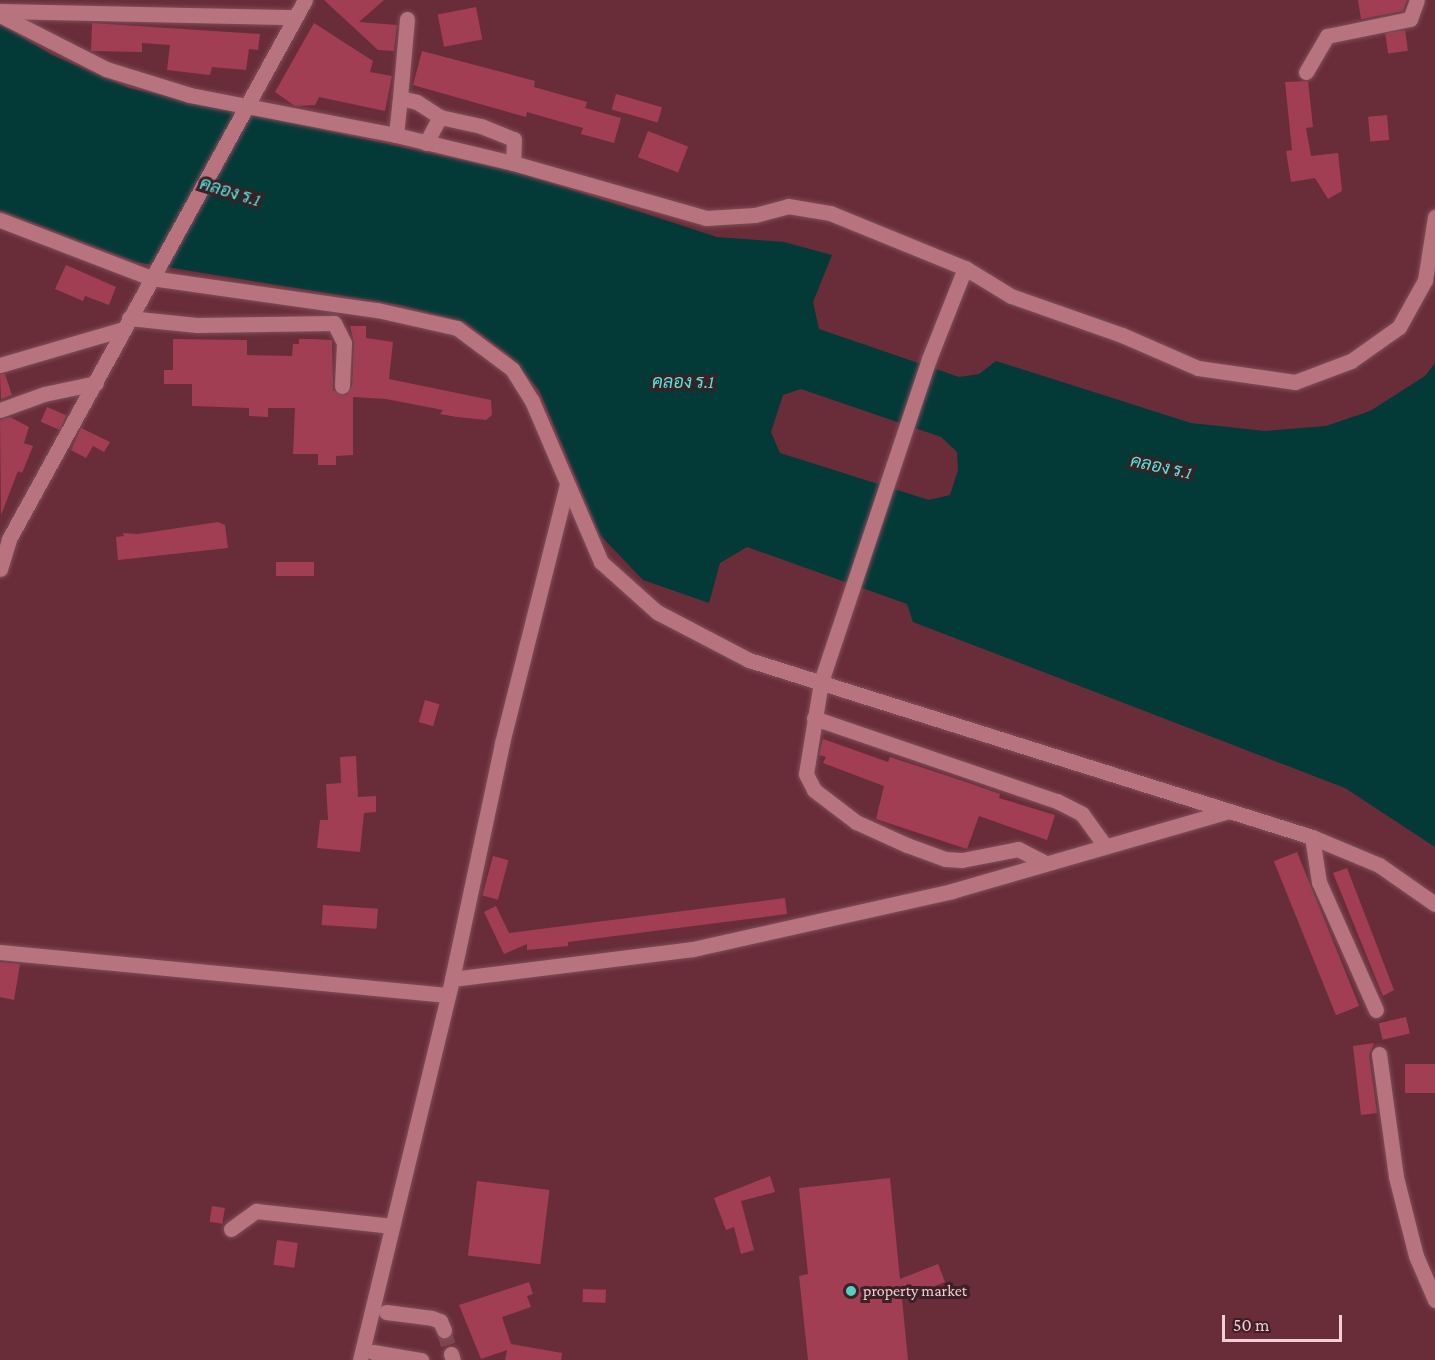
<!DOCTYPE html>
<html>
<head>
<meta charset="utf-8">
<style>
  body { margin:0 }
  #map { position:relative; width:1435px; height:1360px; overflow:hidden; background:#682d39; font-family:"Crimson Pro",Sarabun,serif }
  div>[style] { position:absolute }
  .water>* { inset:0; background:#033a37 }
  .building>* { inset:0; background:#a13e54; transform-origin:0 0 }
  .minor-tunnel>* { height:15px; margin-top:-7.5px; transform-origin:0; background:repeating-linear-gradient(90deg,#7d4550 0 15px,transparent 0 23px) }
  .roads { filter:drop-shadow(0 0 2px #804d59) drop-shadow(0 0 2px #804d59) }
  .minor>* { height:15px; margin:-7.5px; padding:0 7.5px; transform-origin:7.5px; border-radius:7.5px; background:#b7737e }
  .dots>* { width:16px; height:16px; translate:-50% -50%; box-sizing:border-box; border:3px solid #3c2025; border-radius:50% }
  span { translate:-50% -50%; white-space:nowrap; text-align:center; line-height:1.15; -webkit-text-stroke:6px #3c2025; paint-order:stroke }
  .poi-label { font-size:16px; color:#f3ced3 }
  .left { translate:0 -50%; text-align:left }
  .water-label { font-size:18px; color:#4cebe1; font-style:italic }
  .scale { position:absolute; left:1222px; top:1315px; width:120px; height:27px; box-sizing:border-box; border:3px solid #f3ced3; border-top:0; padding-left:8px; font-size:18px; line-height:21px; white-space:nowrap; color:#f3ced3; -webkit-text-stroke:4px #3c2025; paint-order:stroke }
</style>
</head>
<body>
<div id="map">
  <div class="water">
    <i style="clip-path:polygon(evenodd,0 24px,52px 55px,129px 88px,517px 172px,717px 237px,784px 242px,832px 255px,813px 302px,819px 329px,959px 377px,979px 374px,996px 361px,1191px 423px,1265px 431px,1326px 426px,1370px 411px,1425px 376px,1435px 363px,1435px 847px,1345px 788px,913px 622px,907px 604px,747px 547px,720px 563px,709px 603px,643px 580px,600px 535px,539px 390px,509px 355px,465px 322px,400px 305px,136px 262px,0 210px,0 24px,801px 389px,941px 437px,957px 452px,958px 470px,950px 495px,929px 500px,780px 453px,771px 432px,783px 395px,801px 389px)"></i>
  </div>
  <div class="building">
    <i style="clip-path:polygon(324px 0,384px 0,359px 22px,397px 25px,394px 51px,378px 50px)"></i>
    <i style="clip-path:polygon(1358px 0,1407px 0,1403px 11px,1361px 19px)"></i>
    <i style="left:476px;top:7px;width:33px;height:39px;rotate:79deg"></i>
    <i style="clip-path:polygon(92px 23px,260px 34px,258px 50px,249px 49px,246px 70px,212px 67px,210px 75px,167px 70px,170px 45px,142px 43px,142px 52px,91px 51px)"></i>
    <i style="clip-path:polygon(314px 23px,373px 61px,370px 72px,392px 76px,385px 111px,319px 97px,315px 105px,295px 106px,275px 92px)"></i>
    <i style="left:1405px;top:30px;width:21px;height:20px;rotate:82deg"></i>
    <i style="clip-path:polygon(422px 51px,535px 81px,534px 87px,587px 102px,585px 108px,621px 118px,614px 143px,581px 134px,583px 128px,527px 112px,526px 117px,413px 85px)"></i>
    <i style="clip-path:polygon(1308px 81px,1313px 127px,1306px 128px,1311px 156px,1338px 153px,1342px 191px,1328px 199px,1315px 178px,1291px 182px,1286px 151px,1292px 150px,1285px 82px)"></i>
    <i style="left:616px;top:94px;width:48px;height:16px;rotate:16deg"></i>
    <i style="left:1387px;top:115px;width:25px;height:19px;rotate:85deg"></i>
    <i style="left:648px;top:131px;width:43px;height:28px;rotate:21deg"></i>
    <i style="clip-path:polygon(66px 265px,116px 287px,109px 305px,85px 296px,83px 301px,55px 289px)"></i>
    <i style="clip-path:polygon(350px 326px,366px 326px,366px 338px,393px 342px,389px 379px,491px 400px,492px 415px,486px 420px,457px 417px,440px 414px,443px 410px,386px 399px,353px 397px,353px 455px,336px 456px,336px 465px,318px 465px,318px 454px,293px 454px,295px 408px,268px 408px,268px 417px,249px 416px,249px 408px,192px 406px,192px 384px,164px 384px,164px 370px,173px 370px,173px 339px,247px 340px,247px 355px,292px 356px,293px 344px,299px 344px,299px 339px,312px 339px,332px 340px,333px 390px,346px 395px,352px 386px,354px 343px)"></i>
    <i style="clip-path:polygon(0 374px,5px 374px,12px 395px,1px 399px)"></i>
    <i style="left:47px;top:407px;width:21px;height:16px;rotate:23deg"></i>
    <i style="clip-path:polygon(10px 417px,29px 427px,24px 443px,33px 446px,22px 473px,18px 471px,1px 515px,0 420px)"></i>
    <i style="clip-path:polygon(81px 428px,110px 442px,104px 452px,93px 446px,86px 458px,71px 450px)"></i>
    <i style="clip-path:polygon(218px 522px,225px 525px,228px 548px,118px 560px,116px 537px,124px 536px,123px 533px,138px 534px)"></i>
    <i style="left:276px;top:562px;width:38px;height:14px"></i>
    <i style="left:425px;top:700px;width:15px;height:23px;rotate:16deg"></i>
    <i style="clip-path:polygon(823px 739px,888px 762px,890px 757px,963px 781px,1000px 794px,999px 798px,1055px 815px,1047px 840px,979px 816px,967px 849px,876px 819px,884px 786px,823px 763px,826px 757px,819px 755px)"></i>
    <i style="clip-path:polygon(356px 756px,358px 797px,376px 796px,376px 812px,364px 813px,360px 852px,317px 848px,320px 820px,328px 820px,326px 784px,341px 783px,340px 757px)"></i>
    <i style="left:1297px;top:852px;width:166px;height:25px;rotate:68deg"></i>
    <i style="left:493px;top:856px;width:16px;height:41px;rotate:15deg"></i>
    <i style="clip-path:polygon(1347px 868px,1394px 990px,1383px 996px,1333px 873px)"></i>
    <i style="clip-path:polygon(785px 898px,787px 914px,568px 942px,568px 946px,527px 950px,527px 944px,504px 954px,484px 912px,496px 906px,509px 933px)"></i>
    <i style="left:323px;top:905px;width:55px;height:20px;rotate:4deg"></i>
    <i style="clip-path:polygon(0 962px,20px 964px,14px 1000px,0 997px)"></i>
    <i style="left:1406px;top:1017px;width:17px;height:28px;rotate:77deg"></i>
    <i style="clip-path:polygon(1374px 1043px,1369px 1055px,1377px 1113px,1361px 1115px,1353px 1046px)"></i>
    <i style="left:1435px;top:1064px;width:29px;height:30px;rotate:90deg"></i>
    <i style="clip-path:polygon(770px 1176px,775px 1192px,741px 1201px,754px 1250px,741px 1254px,734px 1227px,726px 1230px,714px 1198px)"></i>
    <i style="clip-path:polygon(890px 1178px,900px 1279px,938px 1264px,945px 1282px,902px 1299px,908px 1360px,808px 1360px,799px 1276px,808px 1274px,799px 1188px)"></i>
    <i style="left:477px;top:1181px;width:73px;height:75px;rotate:7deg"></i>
    <i style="left:212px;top:1206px;width:13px;height:16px;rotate:9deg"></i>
    <i style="left:277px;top:1240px;width:21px;height:25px;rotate:8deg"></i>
    <i style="clip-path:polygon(529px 1282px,533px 1294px,527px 1296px,531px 1307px,502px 1317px,511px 1344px,562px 1353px,561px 1360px,505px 1360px,507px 1350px,481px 1359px,459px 1305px)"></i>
    <i style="left:583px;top:1289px;width:23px;height:13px;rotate:2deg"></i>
  </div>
  <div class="minor-tunnel">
    <i style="left:444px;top:1330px;width:25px;rotate:74deg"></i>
  </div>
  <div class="roads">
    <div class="minor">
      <i style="left:0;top:11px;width:295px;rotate:1.2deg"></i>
      <i style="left:0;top:15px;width:119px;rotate:27deg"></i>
      <i style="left:106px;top:69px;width:88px;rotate:17.2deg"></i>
      <i style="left:190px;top:95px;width:210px;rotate:11deg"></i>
      <i style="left:396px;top:135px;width:120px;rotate:13.5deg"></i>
      <i style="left:513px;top:163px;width:201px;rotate:15.9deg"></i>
      <i style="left:706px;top:218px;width:49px;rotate:-3.5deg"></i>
      <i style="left:755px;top:215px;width:34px;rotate:-15deg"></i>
      <i style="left:788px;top:206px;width:43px;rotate:9.5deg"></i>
      <i style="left:830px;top:213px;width:146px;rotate:22.2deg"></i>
      <i style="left:965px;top:268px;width:54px;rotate:31.3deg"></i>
      <i style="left:1011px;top:296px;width:118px;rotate:19.4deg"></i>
      <i style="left:1122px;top:335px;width:83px;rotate:23.5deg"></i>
      <i style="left:1198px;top:368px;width:98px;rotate:8.2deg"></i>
      <i style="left:1295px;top:382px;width:60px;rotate:-20.6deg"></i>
      <i style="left:1351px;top:361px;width:59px;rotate:-35.3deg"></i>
      <i style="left:1399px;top:327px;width:54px;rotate:-61deg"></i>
      <i style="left:1425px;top:280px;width:64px;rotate:-81deg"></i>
      <i style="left:407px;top:19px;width:79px;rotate:95.1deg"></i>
      <i style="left:400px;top:98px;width:17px;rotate:13deg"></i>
      <i style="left:417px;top:102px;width:27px;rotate:33deg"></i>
      <i style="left:1306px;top:72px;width:42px;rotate:-59.7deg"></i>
      <i style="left:1327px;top:36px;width:85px;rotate:-11.6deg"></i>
      <i style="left:1410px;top:19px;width:20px;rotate:-70deg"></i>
      <i style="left:396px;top:135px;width:37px;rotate:-84deg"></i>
      <i style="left:426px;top:143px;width:30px;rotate:-62deg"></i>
      <i style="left:440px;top:117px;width:42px;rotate:12.4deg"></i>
      <i style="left:481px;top:126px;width:35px;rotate:22deg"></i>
      <i style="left:514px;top:139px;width:24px;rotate:92deg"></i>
      <i style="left:0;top:220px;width:162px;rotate:21deg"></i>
      <i style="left:151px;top:278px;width:228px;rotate:8.1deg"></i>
      <i style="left:377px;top:310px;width:82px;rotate:12.7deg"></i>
      <i style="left:457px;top:328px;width:69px;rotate:36.7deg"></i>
      <i style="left:512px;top:369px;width:38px;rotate:58deg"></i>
      <i style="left:532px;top:401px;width:175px;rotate:66.8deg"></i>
      <i style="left:601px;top:562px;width:75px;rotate:41.8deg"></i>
      <i style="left:657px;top:612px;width:104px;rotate:27.6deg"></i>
      <i style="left:749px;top:660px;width:590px;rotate:17.45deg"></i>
      <i style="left:1312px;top:837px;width:73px;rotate:22.7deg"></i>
      <i style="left:1379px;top:865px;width:68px;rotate:34.9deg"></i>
      <i style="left:965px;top:268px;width:98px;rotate:111.6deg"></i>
      <i style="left:929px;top:359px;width:341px;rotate:108.5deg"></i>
      <i style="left:821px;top:682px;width:93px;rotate:99.3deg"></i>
      <i style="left:806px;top:774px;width:18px;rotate:63deg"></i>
      <i style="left:814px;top:790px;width:53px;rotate:37.3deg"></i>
      <i style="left:856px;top:822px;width:56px;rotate:24.3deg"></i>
      <i style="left:907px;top:845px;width:40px;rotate:20.2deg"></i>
      <i style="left:945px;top:859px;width:17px;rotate:3deg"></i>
      <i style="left:962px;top:860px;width:57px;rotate:-11.1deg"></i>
      <i style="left:1018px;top:849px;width:28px;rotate:27deg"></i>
      <i style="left:129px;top:318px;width:68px;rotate:5.9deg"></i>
      <i style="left:197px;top:325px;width:137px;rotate:-0.8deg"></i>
      <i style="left:334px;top:323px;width:22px;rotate:63deg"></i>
      <i style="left:344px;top:343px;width:43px;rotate:92.7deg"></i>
      <i style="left:0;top:365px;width:128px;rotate:-16.3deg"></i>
      <i style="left:0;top:410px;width:47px;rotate:-20deg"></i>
      <i style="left:44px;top:394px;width:53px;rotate:-11.9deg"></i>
      <i style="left:0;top:569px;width:31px;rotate:-73deg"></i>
      <i style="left:9px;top:539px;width:615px;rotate:-61.23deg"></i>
      <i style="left:814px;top:718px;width:257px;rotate:18.9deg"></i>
      <i style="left:1057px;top:801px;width:28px;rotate:27deg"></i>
      <i style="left:1082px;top:814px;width:39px;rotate:54deg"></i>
      <i style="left:1312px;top:837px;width:46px;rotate:81.2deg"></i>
      <i style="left:1319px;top:882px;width:140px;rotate:66deg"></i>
      <i style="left:0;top:952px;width:449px;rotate:5.5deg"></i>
      <i style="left:452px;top:979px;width:243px;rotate:-7.1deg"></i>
      <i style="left:693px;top:949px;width:265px;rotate:-12.6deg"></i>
      <i style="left:952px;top:891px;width:288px;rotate:-16.1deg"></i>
      <i style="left:1379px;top:1054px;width:124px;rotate:82.1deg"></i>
      <i style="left:1396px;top:1177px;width:81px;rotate:75.8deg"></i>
      <i style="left:1416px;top:1256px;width:48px;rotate:66.6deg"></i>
      <i style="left:231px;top:1229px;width:31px;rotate:-36deg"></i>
      <i style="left:256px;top:1211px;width:137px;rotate:6.3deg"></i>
      <i style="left:386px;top:1312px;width:46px;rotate:7.4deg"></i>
      <i style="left:432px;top:1318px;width:9px;rotate:21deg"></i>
      <i style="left:440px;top:1321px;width:10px;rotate:66deg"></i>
      <i style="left:373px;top:1352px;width:49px;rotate:9.5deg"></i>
      <i style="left:451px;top:1354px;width:6px;rotate:72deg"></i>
      <i style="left:360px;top:1360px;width:392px;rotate:-76.4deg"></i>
      <i style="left:452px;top:979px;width:241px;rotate:-78deg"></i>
      <i style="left:502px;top:743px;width:266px;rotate:-75.9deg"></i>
    </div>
  </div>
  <div class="dots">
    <i style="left:851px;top:1291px;background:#55cec5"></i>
  </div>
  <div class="poi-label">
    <span class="left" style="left:863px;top:1291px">property market</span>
  </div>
  <div class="water-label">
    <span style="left:230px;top:192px;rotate:17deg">คลอง ร.1</span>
    <span style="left:683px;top:382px">คลอง ร.1</span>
    <span style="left:1161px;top:467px;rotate:12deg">คลอง ร.1</span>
  </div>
  <div class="scale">50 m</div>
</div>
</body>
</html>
